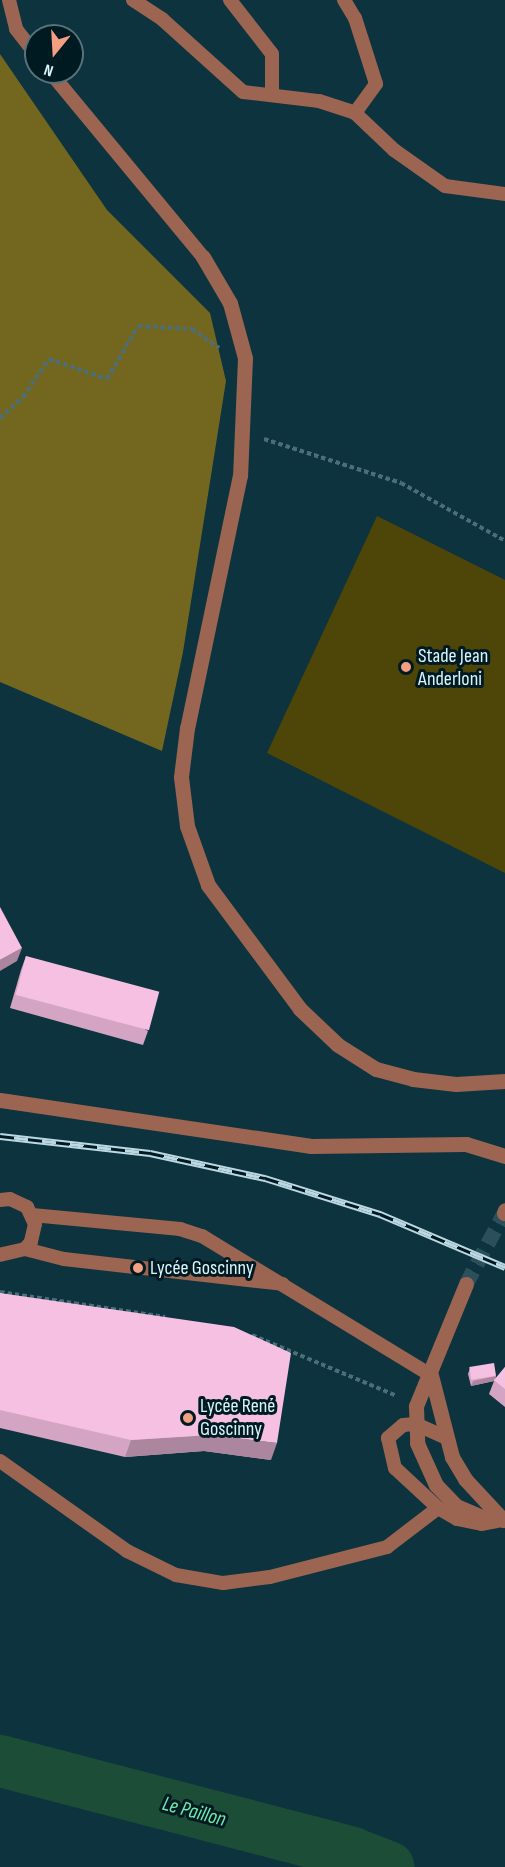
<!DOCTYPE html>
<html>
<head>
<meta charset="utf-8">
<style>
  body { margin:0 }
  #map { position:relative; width:505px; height:1867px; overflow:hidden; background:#0c333e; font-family:"Sofia Sans Condensed",sans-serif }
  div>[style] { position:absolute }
  .green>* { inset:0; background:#4e4508 }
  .forest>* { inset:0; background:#736720 }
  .river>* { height:52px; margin:-26px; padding:0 26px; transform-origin:26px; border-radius:26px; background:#1c4e37 }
  .minor-tunnel>* { height:15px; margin-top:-7.5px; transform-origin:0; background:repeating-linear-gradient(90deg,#2b505b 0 15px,transparent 0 23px) }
  .path>* { height:4px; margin-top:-2px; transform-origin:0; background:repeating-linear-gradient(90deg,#4b6e79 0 4.5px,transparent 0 7.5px) }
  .service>* { height:14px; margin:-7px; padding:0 7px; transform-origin:7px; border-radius:7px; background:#9c6551 }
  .minor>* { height:15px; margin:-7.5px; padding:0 7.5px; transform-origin:7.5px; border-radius:7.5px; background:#9c6551 }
  .rail>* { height:7px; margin-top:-3.5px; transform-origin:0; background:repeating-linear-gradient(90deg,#001a22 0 14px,#bcd8e2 0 28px); box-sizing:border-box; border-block:2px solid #bcd8e2 }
  .wall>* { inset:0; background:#d4a5c3 }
  .shaded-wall>* { inset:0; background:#ac869f }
  .building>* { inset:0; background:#f6c0e3; transform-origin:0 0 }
  .dots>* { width:16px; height:16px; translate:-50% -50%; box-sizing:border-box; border:3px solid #001a22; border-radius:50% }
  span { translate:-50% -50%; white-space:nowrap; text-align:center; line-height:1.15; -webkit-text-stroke:6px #001a22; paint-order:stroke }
  .poi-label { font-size:20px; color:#daf5fe }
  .left { translate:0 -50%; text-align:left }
  .water-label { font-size:21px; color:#6eecaf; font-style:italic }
  .north { position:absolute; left:24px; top:24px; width:60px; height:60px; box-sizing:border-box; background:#001a22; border:2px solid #57727a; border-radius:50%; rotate:198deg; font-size:16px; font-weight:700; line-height:24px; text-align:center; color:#daf5fe }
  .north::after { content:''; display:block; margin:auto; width:21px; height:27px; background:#f39f82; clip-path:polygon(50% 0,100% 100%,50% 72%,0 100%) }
</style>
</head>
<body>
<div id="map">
  <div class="green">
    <i style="clip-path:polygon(377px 516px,505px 580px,505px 873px,267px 753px)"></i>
  </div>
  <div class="forest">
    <i style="clip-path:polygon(0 54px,107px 210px,210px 313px,226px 381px,183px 652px,162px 751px,0 682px)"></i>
  </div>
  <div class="river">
    <i style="left:0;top:1761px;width:364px;rotate:14.6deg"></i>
    <i style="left:352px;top:1853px;width:39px;rotate:21deg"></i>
  </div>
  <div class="minor-tunnel">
    <i style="left:466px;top:1284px;width:81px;rotate:-61.8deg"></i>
  </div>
  <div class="path">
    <i style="left:0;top:418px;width:31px;rotate:-42deg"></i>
    <i style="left:23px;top:397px;width:46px;rotate:-55.6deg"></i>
    <i style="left:49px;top:359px;width:61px;rotate:19deg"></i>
    <i style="left:107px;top:379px;width:61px;rotate:-59.7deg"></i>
    <i style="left:138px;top:326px;width:54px;rotate:3.2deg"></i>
    <i style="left:192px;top:329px;width:33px;rotate:35deg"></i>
    <i style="left:264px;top:439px;width:144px;rotate:17.8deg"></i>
    <i style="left:401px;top:483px;width:119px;rotate:29.1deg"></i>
    <i style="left:0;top:1292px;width:167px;rotate:8.6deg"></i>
    <i style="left:252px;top:1335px;width:157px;rotate:22.8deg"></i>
  </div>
  <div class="service">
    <i style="left:9px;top:0;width:30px;rotate:76deg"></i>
    <i style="left:16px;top:29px;width:33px;rotate:52deg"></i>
    <i style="left:133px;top:0;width:35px;rotate:33deg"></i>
    <i style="left:162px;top:19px;width:109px;rotate:42deg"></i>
    <i style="left:243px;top:92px;width:77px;rotate:6.8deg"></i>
    <i style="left:319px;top:101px;width:38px;rotate:18deg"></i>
    <i style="left:355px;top:113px;width:54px;rotate:43.5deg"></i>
    <i style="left:394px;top:150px;width:62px;rotate:35.2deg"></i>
    <i style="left:445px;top:186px;width:61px;rotate:7.6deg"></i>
    <i style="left:230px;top:0;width:68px;rotate:52.1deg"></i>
    <i style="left:272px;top:54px;width:40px;rotate:90deg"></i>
    <i style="left:344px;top:0;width:21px;rotate:59deg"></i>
    <i style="left:355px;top:18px;width:69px;rotate:72.3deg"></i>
    <i style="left:376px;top:84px;width:36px;rotate:126deg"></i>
    <i style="left:50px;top:72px;width:240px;rotate:50.4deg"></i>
    <i style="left:0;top:1200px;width:10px;rotate:-6deg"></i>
    <i style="left:10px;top:1199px;width:19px;rotate:25deg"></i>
    <i style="left:27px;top:1207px;width:19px;rotate:65deg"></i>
    <i style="left:35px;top:1224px;width:18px;rotate:103deg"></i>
    <i style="left:31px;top:1242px;width:9px;rotate:131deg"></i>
    <i style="left:25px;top:1249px;width:26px;rotate:167deg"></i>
    <i style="left:32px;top:1215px;width:149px;rotate:5.4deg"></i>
    <i style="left:180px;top:1229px;width:23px;rotate:18deg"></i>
    <i style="left:202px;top:1236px;width:268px;rotate:31.3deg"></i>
    <i style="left:25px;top:1249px;width:40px;rotate:14.4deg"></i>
    <i style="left:64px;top:1259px;width:220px;rotate:6.5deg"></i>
    <i style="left:447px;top:1438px;width:35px;rotate:-156deg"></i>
    <i style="left:415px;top:1424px;width:12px;rotate:175deg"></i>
    <i style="left:403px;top:1425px;width:20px;rotate:139deg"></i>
    <i style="left:388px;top:1438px;width:31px;rotate:77deg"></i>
    <i style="left:395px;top:1468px;width:59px;rotate:42.9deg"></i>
    <i style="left:438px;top:1508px;width:22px;rotate:30deg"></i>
    <i style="left:457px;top:1519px;width:25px;rotate:11deg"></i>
    <i style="left:482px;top:1524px;width:15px;rotate:-11deg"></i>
    <i style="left:0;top:1461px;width:156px;rotate:35.3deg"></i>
    <i style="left:127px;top:1551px;width:55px;rotate:26.1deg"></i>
    <i style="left:176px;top:1575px;width:48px;rotate:9.7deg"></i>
    <i style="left:223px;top:1583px;width:47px;rotate:-7.3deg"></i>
    <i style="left:270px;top:1577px;width:121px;rotate:-14.4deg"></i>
    <i style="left:387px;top:1547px;width:64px;rotate:-37.4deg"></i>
  </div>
  <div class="minor">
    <i style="left:203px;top:257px;width:53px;rotate:59.6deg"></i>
    <i style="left:230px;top:303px;width:57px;rotate:74.7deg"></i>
    <i style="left:245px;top:358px;width:117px;rotate:92.4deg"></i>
    <i style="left:240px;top:475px;width:258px;rotate:101.8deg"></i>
    <i style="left:187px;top:728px;width:49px;rotate:97deg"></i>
    <i style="left:181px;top:777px;width:49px;rotate:83deg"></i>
    <i style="left:187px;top:826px;width:63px;rotate:70.4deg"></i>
    <i style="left:208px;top:885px;width:154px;rotate:53.4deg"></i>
    <i style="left:300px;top:1009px;width:52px;rotate:43.5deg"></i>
    <i style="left:338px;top:1045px;width:45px;rotate:32.3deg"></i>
    <i style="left:376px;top:1069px;width:38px;rotate:15deg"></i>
    <i style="left:413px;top:1079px;width:43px;rotate:6.6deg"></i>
    <i style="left:456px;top:1084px;width:49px;rotate:-3.5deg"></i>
    <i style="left:0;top:1100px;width:313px;rotate:8.4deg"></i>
    <i style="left:310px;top:1146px;width:156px;rotate:-0.7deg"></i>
    <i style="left:466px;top:1144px;width:41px;rotate:17.1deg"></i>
    <i style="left:504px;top:1213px;width:3px;rotate:-72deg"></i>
    <i style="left:466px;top:1284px;width:132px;rotate:112.3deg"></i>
    <i style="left:416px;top:1406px;width:37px;rotate:88deg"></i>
    <i style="left:417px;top:1443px;width:46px;rotate:65.7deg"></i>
    <i style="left:436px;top:1485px;width:29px;rotate:46deg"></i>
    <i style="left:456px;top:1506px;width:28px;rotate:23deg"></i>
    <i style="left:482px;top:1517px;width:23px;rotate:7deg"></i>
    <i style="left:431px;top:1375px;width:85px;rotate:75.6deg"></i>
    <i style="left:452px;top:1457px;width:26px;rotate:59deg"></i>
    <i style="left:465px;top:1479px;width:56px;rotate:47.2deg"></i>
  </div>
  <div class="rail">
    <i style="left:0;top:1136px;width:151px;rotate:6.5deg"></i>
    <i style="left:150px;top:1153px;width:118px;rotate:12.3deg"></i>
    <i style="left:265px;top:1178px;width:121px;rotate:17.4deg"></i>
    <i style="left:380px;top:1214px;width:136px;rotate:23deg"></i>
  </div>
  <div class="wall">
    <i style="clip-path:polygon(26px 956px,148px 1031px,143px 1045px,10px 1008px,21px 970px)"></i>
    <i style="clip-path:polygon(0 1293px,271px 1460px,204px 1451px,125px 1457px,0 1428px)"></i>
    <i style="clip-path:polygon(505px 1367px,505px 1407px,489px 1394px,494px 1381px,471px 1386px,468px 1374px,470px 1368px,496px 1376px,495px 1380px)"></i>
  </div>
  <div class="shaded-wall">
    <i style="clip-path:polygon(22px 948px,17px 961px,0 971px,0 960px)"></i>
    <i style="clip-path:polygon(496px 1376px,494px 1381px,471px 1386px,473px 1381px)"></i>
    <i style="clip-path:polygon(210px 1435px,277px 1443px,271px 1460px,204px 1451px,125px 1457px,131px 1440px)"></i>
  </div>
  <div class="building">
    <i style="clip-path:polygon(0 907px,22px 948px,0 960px)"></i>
    <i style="left:26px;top:956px;width:138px;height:40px;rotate:15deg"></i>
    <i style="clip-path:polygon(0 1293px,234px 1327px,291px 1353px,277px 1443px,210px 1435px,131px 1440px,0 1410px)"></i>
    <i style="left:494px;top:1363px;width:13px;height:25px;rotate:81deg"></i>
    <i style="clip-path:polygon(505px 1367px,505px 1389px,494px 1380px)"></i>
  </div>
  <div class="dots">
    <i style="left:406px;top:667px;background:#f39f82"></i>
    <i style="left:138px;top:1268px;background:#f39f82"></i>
    <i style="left:188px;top:1418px;background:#f39f82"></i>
  </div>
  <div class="poi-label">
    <span class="left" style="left:418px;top:668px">Stade Jean<br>Anderloni</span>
    <span class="left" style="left:150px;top:1268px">Lycée Goscinny</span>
    <span class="left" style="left:200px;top:1418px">Lycée René<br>Goscinny</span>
  </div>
  <div class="water-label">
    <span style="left:194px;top:1812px;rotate:15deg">Le Paillon</span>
  </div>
  <div class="north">N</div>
</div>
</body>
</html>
